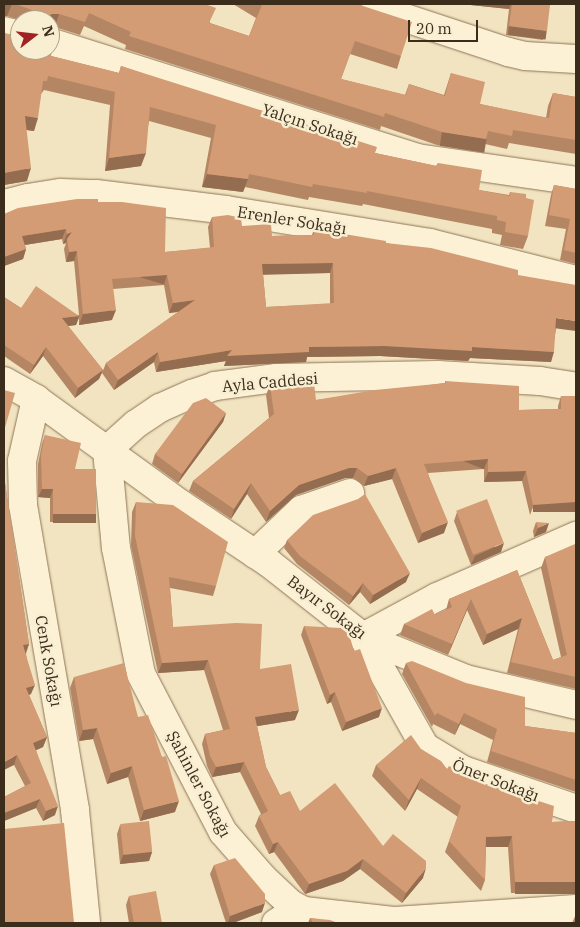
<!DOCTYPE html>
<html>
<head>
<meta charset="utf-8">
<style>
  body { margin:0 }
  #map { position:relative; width:580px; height:927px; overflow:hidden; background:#f2e4c1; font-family:"IBM Plex Serif",serif }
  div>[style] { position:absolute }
  .roads { filter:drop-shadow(0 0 1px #8d7457) drop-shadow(0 0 1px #8d7457) }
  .minor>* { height:28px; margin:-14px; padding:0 14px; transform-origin:14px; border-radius:14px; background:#fcf1d5 }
  .wall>* { inset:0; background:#b58664 }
  .shaded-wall>* { inset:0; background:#946d51; transform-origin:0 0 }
  .building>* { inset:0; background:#d39c74; transform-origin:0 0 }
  span { translate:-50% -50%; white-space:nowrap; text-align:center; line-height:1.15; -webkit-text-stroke:5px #f8eed1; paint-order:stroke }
  .street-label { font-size:16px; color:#3b2c1c }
  .frame { position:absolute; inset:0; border:5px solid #3b2c1c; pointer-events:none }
  .north { position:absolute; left:10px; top:10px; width:50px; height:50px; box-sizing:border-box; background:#f8eed1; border:1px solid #aca089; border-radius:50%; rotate:74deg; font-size:14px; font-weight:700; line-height:20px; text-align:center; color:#3b2c1c }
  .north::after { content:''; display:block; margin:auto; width:18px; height:22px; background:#a12222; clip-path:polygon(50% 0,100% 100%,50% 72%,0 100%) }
  .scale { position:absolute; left:408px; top:20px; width:70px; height:22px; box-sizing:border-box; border:2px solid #3b2c1c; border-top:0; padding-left:6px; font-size:15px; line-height:18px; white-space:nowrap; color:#3b2c1c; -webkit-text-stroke:4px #f8eed1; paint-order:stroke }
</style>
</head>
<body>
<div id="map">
  <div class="roads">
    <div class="minor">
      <i style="left:363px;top:4px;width:153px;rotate:18.3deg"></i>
      <i style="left:508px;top:52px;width:17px;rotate:13deg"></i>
      <i style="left:525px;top:56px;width:51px;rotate:3.4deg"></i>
      <i style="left:4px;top:31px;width:16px;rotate:14deg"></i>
      <i style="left:50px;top:42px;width:385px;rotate:17.5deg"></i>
      <i style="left:417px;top:158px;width:161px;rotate:8.2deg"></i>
      <i style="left:4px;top:204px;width:25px;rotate:-14deg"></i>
      <i style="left:28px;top:198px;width:33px;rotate:-9deg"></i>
      <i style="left:61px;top:193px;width:35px;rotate:2deg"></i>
      <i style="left:96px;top:194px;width:131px;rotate:7deg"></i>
      <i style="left:226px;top:210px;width:207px;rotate:9.2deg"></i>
      <i style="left:430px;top:243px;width:151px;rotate:14.2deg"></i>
      <i style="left:4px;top:381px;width:37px;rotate:29deg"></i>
      <i style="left:36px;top:399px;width:180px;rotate:36deg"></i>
      <i style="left:182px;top:505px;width:105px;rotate:33.7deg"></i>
      <i style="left:269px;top:563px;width:120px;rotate:38.2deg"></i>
      <i style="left:363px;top:637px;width:111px;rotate:22.2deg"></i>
      <i style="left:466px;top:679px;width:113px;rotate:13.3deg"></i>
      <i style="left:36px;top:399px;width:64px;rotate:102.7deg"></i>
      <i style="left:22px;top:461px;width:44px;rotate:88.7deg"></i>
      <i style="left:23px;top:505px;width:309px;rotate:80.3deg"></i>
      <i style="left:75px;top:810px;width:114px;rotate:84.4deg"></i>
      <i style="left:107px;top:450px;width:98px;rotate:84.8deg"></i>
      <i style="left:116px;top:548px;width:128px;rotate:78.8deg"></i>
      <i style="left:141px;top:674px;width:178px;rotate:62.6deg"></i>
      <i style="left:223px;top:832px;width:61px;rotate:49deg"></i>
      <i style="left:263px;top:878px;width:38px;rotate:43deg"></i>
      <i style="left:291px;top:904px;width:15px;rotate:28deg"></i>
      <i style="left:304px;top:911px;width:92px;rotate:6.3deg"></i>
      <i style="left:395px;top:921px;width:181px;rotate:-3.8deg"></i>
      <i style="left:107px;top:450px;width:39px;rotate:-42deg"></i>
      <i style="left:136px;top:424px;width:29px;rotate:-34deg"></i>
      <i style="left:160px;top:408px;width:35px;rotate:-24deg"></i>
      <i style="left:192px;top:394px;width:24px;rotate:-19deg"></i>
      <i style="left:215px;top:386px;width:62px;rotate:-7.5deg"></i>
      <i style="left:276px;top:378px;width:162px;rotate:-1.1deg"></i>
      <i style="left:438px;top:375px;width:102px;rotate:3.4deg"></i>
      <i style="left:540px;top:381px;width:36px;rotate:9deg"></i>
      <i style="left:255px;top:554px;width:64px;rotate:-43.7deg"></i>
      <i style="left:301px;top:510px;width:52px;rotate:-19.1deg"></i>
      <i style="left:363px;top:637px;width:126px;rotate:60.6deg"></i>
      <i style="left:425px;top:747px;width:44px;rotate:31.2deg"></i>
      <i style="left:463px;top:770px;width:120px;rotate:19deg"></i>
      <i style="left:363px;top:637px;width:84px;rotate:-28.4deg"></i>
      <i style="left:437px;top:597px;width:152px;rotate:-23.7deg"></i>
      <i style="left:276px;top:923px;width:26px;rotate:-32deg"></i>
    </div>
  </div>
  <div class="wall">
    <i style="clip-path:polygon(4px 4px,205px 4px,210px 23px,249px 36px,256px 18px,233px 4px,360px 4px,401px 56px,397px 69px,350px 54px,341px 79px,405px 95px,409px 84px,444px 95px,451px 73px,480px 104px,546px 118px,548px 106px,553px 93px,576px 97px,576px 154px,509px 143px,507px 149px,485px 144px,482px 152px,437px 145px,381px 126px,380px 130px,125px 49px,126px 45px,84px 26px,80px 35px,55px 27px,50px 20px,20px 20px,7px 16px,4px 16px)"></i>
    <i style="clip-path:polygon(461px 4px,550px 4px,543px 40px,506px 35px,509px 9px)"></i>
    <i style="clip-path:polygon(4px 33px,51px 56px,119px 73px,121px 66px,375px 153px,436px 166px,438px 163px,479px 190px,509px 195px,510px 192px,526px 198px,528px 236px,523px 249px,500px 245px,502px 235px,492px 233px,492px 229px,363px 204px,362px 206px,309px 197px,308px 200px,245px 187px,243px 192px,202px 187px,211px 138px,149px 121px,141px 166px,105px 171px,110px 105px,44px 90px,41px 94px,34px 131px,26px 130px,27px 181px,4px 185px)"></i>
    <i style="clip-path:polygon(554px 185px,576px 189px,576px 264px,560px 260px,566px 229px,545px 226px,551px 195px)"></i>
    <i style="clip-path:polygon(evenodd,98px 202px,165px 252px,210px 248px,208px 227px,212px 217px,272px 236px,312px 235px,314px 229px,386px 243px,518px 275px,556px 329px,551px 362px,470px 358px,468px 361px,380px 356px,307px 357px,306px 362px,224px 366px,226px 361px,156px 372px,154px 362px,114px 390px,102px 373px,106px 363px,178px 312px,169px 313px,164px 285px,113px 289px,112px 320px,79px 325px,79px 318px,76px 325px,68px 326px,103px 370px,99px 379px,75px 398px,43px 356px,30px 374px,4px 356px,4px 297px,21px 308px,79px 315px,74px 261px,66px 262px,64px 249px,66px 243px,63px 244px,62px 239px,25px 245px,26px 249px,23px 259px,4px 266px,4px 214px,98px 202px,330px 273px,330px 304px,266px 307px,263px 274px,330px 273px)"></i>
    <i style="clip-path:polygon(445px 381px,519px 410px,558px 409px,558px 406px,561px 396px,576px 396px,530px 515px,522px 481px,484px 482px,484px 469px,428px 473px,444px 533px,418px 543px,392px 479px,364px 486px,353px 478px,345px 478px,296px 495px,266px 522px,247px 494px,231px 519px,189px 491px,193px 481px,269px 418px,266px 395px,270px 385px,316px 400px,445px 383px)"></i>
    <i style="clip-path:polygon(226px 413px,223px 422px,178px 483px,152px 464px,155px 454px)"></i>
    <i style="clip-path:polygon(45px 435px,75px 469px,96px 514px,93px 522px,50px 522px,50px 498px,38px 497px,38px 464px,42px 444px)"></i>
    <i style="clip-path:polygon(4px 476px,29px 644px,26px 654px,31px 694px,29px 695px,47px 737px,43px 747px,36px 750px,55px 815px,43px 821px,36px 808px,4px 821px,4px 797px,25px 786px,14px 765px)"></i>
    <i style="clip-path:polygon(136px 502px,216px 586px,213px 596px,170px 588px,173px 627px,260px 669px,295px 720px,257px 726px,266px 767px,280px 795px,300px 811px,383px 846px,423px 878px,402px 903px,360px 869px,343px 881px,305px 894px,274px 852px,269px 854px,255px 826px,259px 816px,261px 814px,240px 772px,212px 777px,207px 766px,202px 744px,205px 734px,223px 730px,204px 670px,158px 673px,131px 546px,132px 512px)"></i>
    <i style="clip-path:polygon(457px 512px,501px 552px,471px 565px,454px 521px)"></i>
    <i style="clip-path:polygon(536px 522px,546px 532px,534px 537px,533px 531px)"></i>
    <i style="clip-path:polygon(287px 540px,406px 582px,370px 604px,360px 592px,349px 605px,297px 564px,284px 548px)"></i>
    <i style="clip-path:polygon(576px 548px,576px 689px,507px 673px,518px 629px,483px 645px,467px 610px,448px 655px,400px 635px,404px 624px,435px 615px,446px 610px,449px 599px,517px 570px,553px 660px,561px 657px,541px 568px,545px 557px)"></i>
    <i style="clip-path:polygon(304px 626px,354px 651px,379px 717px,342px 731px,331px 702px,327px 704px,301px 635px)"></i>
    <i style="clip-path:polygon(406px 663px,525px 726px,576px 733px,576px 792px,487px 762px,493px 740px,460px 724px,455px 735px,433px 724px,432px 727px,402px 674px)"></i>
    <i style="clip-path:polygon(74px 677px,138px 717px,162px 757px,175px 812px,140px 821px,128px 777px,107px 784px,93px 739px,79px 741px,70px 688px)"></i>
    <i style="clip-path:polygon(421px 749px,447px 769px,552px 822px,576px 821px,576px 894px,571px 893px,511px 893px,508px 847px,486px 847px,485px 880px,481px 891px,445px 852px,458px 817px,417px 789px,405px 811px,372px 776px,376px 765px)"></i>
    <i style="clip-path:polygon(120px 825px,152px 852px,149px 861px,120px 864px,117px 834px)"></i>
    <i style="clip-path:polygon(214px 865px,262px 912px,233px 923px,226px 923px,210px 874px)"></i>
    <i style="clip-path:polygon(129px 896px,162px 923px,129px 923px,126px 905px)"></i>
    <i style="clip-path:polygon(576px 914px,576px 923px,572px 923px)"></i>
    <i style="clip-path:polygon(310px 918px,338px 923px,308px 923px)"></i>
  </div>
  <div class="shaded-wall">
    <i style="clip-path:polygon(4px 4px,12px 4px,7px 16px,4px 16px)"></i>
    <i style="clip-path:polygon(461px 4px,511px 4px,509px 9px)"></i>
    <i style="clip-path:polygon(52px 14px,59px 14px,55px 27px,50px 27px,50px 20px,43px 20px,45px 17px)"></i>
    <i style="left:509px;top:26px;width:38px;height:9px;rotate:7deg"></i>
    <i style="clip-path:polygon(25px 116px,38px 118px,34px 131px,20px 129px)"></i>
    <i style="left:442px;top:132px;width:45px;height:14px;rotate:9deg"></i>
    <i style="clip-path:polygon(146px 153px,141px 166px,105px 171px,109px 158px)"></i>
    <i style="clip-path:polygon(31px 168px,27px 181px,4px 185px,4px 173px)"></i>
    <i style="clip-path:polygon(207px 174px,248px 179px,243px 192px,202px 187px)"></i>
    <i style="clip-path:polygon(66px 229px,62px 239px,18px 246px,22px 236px)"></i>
    <i style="clip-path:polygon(72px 232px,67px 239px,66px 243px,63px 244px,67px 234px)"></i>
    <i style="clip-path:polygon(26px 249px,23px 259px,4px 266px,4px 257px)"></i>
    <i style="clip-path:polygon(77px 251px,74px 261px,66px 262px,69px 252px)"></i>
    <i style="clip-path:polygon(333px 263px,330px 273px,258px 275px,262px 264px)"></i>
    <i style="left:167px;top:275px;width:10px;height:55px;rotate:107deg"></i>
    <i style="clip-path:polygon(195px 300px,191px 310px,169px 313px,173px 303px)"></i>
    <i style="clip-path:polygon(116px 310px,112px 320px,79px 325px,83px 314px)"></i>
    <i style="clip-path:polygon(79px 316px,76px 325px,59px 327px,62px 318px)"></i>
    <i style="clip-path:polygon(556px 318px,576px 321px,576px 331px,553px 328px)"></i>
    <i style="clip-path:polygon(384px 346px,472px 347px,554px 352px,551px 362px,470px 358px,468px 361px,380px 356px,307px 357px,306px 362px,224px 366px,226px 361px,156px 372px,160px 362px,232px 350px,309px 347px)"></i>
    <i style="clip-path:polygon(46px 347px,43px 356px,30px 374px,34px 365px)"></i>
    <i style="clip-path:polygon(158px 352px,154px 362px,114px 390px,118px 380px)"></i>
    <i style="clip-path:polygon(103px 370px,99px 379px,75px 398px,78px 388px)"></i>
    <i style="clip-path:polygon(226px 413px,223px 422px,178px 483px,182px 474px)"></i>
    <i style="left:488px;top:459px;width:11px;height:64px;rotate:112deg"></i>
    <i style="clip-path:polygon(349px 468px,357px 468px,353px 478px,345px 478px,296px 495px,266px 522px,270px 511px,299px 485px)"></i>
    <i style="clip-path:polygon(396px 468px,392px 479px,364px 486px,368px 476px)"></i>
    <i style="clip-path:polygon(526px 471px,522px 481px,484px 482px,488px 472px)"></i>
    <i style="clip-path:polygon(251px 483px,247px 494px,231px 519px,234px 509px)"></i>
    <i style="clip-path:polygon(42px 489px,53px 489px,50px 498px,38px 497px)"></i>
    <i style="left:576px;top:502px;width:10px;height:43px;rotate:90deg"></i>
    <i style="left:53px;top:514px;width:43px;height:9px"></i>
    <i style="clip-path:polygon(448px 522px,444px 533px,418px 543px,422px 533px)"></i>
    <i style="clip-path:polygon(549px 523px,546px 532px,534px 537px,538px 528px)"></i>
    <i style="clip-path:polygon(504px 543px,501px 552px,471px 565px,475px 556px)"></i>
    <i style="clip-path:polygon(410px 573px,406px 582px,370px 604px,373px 595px)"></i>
    <i style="clip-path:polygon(363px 583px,360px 592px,349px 605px,353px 596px)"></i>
    <i style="clip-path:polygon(471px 599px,467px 610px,448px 655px,452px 644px)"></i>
    <i style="clip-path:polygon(522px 618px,518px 629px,483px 645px,487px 634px)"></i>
    <i style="clip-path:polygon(29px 644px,25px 654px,23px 645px)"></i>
    <i style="clip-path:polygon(208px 660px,204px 670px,158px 673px,162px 663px)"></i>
    <i style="clip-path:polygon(35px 685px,31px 694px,22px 697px,26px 688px)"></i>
    <i style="clip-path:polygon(335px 692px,331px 702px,327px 704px,330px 695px)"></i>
    <i style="clip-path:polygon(382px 708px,379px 717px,342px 731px,346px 722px)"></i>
    <i style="clip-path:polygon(299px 710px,295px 720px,252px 727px,255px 717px)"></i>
    <i style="clip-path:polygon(464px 713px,460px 724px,455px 735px,459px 724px)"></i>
    <i style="clip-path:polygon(97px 728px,93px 739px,79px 741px,83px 730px)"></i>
    <i style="clip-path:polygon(47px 737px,43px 747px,30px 753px,33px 743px)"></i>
    <i style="clip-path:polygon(17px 755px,14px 765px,4px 770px,4px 762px)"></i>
    <i style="clip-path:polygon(244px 762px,240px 772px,212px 777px,216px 767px)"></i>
    <i style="clip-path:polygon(132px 766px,128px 777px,107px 784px,111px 773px)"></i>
    <i style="clip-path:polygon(421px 778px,417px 789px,405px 811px,409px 800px)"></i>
    <i style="clip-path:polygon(40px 799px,36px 808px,4px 821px,4px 813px)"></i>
    <i style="clip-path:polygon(179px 801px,175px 812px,140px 821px,144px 810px)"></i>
    <i style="clip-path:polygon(58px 806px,55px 815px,43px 821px,46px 811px)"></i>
    <i style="clip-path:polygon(512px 836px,508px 847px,482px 847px,486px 837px)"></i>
    <i style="clip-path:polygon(278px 842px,274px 852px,269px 854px,273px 844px)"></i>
    <i style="clip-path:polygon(152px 852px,149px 861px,120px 864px,123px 855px)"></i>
    <i style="clip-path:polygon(363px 859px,360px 869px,343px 881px,305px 894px,309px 884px)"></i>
    <i style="clip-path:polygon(426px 868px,423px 878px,402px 903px,406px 893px)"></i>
    <i style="left:515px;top:882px;width:60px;height:12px"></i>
    <i style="clip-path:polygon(265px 903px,262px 912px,233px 923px,228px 923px,230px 916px)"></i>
  </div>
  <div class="building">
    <i style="clip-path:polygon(15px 4px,205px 4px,216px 8px,209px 23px,249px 36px,262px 5px,259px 4px,360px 4px,363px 6px,412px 22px,401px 56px,355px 41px,341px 79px,406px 95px,409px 84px,445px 96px,451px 73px,485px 82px,480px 104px,549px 118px,553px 93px,576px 97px,576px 140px,513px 130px,512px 136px,488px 131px,486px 139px,442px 132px,385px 113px,384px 117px,129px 36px,131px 32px,89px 13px,85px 22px,59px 14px,52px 14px,45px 17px,43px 20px,40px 20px,40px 17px,35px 11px)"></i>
    <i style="clip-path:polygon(512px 4px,550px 4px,547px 31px,509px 26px)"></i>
    <i style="clip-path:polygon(4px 33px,20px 36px,20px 50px,50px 50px,50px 43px,53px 45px,51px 56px,119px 73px,121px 66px,377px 147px,375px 153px,437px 166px,438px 163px,482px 170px,479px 190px,510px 196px,510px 192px,526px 194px,526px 198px,534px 200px,528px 236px,505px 232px,506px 222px,497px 220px,497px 216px,367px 191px,367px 193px,313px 184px,312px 187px,249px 174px,248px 179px,207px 174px,216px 125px,150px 107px,146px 153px,109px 158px,115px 92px,48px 76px,47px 81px,43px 81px,38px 118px,25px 116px,31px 168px,4px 173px)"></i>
    <i style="clip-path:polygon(554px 185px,576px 189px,576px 253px,564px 250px,570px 219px,549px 215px)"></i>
    <i style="clip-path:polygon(evenodd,77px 199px,98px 199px,98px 202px,122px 202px,166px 208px,165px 252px,214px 247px,212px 217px,228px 215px,241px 218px,242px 226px,271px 224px,272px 236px,314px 235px,314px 229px,386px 241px,386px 243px,431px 248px,518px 270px,518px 275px,576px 285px,576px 321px,556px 318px,554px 352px,472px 347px,472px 351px,384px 346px,309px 347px,309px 352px,227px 356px,232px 350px,160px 362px,158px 352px,118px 380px,106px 363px,195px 300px,173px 303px,167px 275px,112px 279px,116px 310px,83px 314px,77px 251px,69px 252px,67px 239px,72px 232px,67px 234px,66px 229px,22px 236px,26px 249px,4px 257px,4px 214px,18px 208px,77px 199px,333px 263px,334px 303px,266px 307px,262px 264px,333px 263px)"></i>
    <i style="clip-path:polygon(36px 286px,79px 316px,62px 318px,103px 370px,78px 388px,46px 347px,34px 365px,4px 345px,4px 297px,21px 308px)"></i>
    <i style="clip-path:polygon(445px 381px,519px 386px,519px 410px,561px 409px,561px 396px,576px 396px,576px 502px,533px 505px,526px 471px,488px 472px,488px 459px,424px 464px,448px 522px,422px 533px,396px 468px,368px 476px,357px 468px,349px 468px,299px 485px,270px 511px,251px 483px,234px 509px,193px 481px,274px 414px,270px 385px,314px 383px,316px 400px,375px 390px,446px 383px)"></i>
    <i style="clip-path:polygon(4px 390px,15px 393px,4px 431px)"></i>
    <i style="clip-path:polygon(206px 398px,226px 413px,182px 474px,155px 454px,193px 403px)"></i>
    <i style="clip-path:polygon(45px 435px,81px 443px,75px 469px,96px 469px,96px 514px,53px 514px,53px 489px,42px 489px,41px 455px)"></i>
    <i style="clip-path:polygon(4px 476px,29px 644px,23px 645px,35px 685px,26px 688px,47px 737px,33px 743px,58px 806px,46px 811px,40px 799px,4px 813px,4px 797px,31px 783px,17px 755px,4px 762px)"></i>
    <i style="clip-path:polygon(365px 494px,410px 573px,373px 595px,363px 583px,353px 596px,300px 556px,287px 540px,313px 515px,358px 499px)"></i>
    <i style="left:487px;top:499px;width:47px;height:33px;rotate:69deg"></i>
    <i style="clip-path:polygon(136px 502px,173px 505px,228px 542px,216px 586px,169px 577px,173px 627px,236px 623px,262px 624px,260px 669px,291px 664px,299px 710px,255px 717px,266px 767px,280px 795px,290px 791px,300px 811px,335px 783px,383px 846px,393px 834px,426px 861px,426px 868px,406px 893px,363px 859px,347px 871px,309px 884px,278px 842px,273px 844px,259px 816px,268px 811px,244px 762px,216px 767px,210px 756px,205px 734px,230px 729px,208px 660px,162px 663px,135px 536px)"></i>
    <i style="clip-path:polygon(536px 522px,549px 523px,538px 528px)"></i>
    <i style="clip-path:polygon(575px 544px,576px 548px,576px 677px,511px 662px,522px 618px,487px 634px,471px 599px,452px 644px,404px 624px,432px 609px,435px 615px,452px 607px,449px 599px,517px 570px,553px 660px,567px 655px,545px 557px)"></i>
    <i style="clip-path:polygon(304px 626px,341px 628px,349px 634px,354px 651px,360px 649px,382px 708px,346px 722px,335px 692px,330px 695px)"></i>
    <i style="clip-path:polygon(412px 661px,466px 683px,525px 697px,525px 726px,576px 733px,576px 780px,491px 751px,497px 729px,464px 713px,459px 724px,437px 713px,435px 716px,406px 663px)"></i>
    <i style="clip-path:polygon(124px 663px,138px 717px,148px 715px,162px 757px,166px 756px,179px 801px,144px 810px,132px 766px,111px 773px,97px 728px,83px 730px,74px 677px)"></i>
    <i style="clip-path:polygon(411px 735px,421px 749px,441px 761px,447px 769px,449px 766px,483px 783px,554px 806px,552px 822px,576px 821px,576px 882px,515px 882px,512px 836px,486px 837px,485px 880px,449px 841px,461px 806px,421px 778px,409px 800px,376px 765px)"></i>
    <i style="left:149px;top:821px;width:31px;height:29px;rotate:84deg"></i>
    <i style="clip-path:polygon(64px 823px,74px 923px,4px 923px,4px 829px)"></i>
    <i style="clip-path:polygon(235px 858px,265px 894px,265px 903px,230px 916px,214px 865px)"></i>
    <i style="clip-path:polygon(156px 891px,162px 923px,134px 923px,129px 896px)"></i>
    <i style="clip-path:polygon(310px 918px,330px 920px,338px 923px,313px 923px)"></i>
  </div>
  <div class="street-label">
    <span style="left:310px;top:124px;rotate:18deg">Yalçın Sokağı</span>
    <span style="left:292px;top:220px;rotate:9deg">Erenler Sokağı</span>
    <span style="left:270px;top:382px;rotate:-5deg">Ayla Caddesi</span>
    <span style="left:327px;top:607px;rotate:37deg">Bayır Sokağı</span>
    <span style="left:49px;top:661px;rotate:80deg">Cenk Sokağı</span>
    <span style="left:496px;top:780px;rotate:21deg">Öner Sokağı</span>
    <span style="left:199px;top:784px;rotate:62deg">Şahinler Sokağı</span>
  </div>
  <div class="frame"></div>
  <div class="north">N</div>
  <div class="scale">20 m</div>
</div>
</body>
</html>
